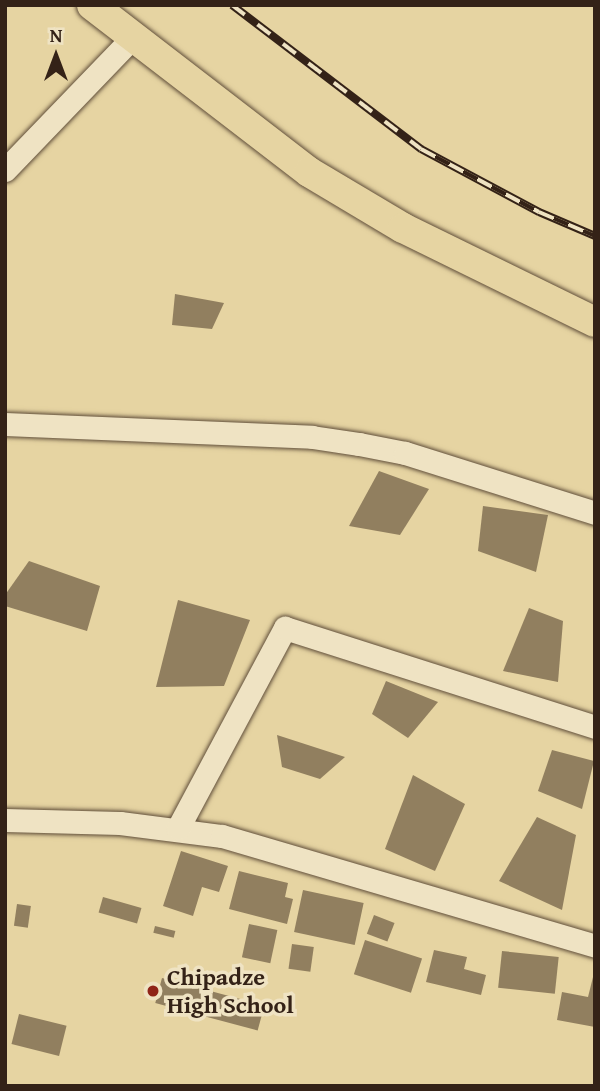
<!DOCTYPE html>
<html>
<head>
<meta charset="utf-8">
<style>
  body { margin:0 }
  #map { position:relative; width:600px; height:1091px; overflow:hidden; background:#e6d4a2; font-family:"Gentium Book Plus",serif }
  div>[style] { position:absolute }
  .building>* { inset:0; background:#917f5f; transform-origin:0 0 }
  .roads { filter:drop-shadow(0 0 2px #604e3a) drop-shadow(0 0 2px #604e3a) }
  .minor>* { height:23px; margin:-11.5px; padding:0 11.5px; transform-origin:11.5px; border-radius:11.5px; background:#efe3c3 }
  .major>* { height:30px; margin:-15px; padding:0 15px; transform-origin:15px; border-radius:15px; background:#e6d4a2 }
  .rail>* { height:8px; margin-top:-4px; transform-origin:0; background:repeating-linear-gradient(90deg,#efe3c3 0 16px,#342217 0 32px); box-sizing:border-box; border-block:2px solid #342217 }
  .dots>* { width:19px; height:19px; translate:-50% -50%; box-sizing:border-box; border:4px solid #efe3c3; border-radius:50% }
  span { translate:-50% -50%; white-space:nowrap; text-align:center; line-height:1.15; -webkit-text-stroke:7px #efe3c3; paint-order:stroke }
  .poi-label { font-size:24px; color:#342217; font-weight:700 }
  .left { translate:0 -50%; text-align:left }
  .frame { position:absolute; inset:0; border:7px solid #342217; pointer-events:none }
  .north { position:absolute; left:21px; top:21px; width:70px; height:70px; -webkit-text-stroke:5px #efe3c3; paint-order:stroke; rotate:0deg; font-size:19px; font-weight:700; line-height:28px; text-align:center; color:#342217 }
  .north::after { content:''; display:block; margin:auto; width:24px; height:32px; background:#342217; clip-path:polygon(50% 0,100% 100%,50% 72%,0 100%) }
</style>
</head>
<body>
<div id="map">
  <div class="building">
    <i style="clip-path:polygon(175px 294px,224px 303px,212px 329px,172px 325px)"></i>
    <i style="clip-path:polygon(379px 471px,429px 489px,400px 535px,349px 526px)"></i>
    <i style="clip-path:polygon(483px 506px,548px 515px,536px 572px,478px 551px)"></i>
    <i style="clip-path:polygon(29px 561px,100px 586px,87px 631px,5px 606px,5px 595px)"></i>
    <i style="clip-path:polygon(178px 600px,250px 620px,224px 686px,156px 687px)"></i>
    <i style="clip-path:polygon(529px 608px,563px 621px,558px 682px,503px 671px)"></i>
    <i style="clip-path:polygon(386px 681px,438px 702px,408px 738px,372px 714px)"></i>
    <i style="clip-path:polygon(277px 735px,345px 757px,320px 779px,282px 767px)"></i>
    <i style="clip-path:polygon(552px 750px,594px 761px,582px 809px,538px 791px)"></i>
    <i style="clip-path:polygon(413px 775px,465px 804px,435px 871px,385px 849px)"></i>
    <i style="clip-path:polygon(537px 817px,576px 835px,562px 910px,499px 881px)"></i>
    <i style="clip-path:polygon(181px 851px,228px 866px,219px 892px,202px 887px,193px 916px,163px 906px)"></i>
    <i style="clip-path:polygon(239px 871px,288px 883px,285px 897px,293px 899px,287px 924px,229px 909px)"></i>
    <i style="left:303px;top:890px;width:62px;height:43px;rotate:12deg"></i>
    <i style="left:103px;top:897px;width:40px;height:16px;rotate:16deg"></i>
    <i style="left:17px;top:904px;width:14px;height:22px;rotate:8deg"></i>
    <i style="left:374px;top:915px;width:22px;height:20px;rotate:21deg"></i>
    <i style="left:249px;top:924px;width:29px;height:34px;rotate:12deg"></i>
    <i style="left:155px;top:926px;width:21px;height:7px;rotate:14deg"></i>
    <i style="left:365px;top:940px;width:60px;height:36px;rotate:18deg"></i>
    <i style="left:292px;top:944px;width:22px;height:25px;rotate:8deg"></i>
    <i style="clip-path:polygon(434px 950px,467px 957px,464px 969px,486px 975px,481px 995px,426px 982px)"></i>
    <i style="left:502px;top:951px;width:57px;height:37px;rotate:6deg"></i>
    <i style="clip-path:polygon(595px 969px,595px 1027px,557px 1020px,562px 992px,588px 997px)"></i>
    <i style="left:162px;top:978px;width:106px;height:26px;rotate:15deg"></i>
    <i style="left:19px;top:1014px;width:49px;height:31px;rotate:14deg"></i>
  </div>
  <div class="roads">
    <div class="minor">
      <i style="left:5px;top:170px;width:183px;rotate:-46.1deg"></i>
      <i style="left:5px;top:424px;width:307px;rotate:2.4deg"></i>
      <i style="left:312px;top:437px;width:48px;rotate:8.5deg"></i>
      <i style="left:359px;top:444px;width:47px;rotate:11.1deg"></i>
      <i style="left:405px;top:453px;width:199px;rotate:17.5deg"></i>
      <i style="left:5px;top:820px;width:115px;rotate:1.5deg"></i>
      <i style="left:120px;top:823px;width:103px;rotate:7.3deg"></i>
      <i style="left:222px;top:836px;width:389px;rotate:16.4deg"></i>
      <i style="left:178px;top:828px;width:227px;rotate:-61.9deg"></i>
      <i style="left:285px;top:628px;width:325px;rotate:17.7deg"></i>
    </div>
    <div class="major">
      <i style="left:92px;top:5px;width:274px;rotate:37.6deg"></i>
      <i style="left:309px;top:172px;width:109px;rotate:30.8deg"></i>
      <i style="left:403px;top:228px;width:214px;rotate:26.1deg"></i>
    </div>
  </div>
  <div class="rail">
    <i style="left:232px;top:5px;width:238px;rotate:37.3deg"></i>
    <i style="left:421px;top:149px;width:134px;rotate:28.1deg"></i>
    <i style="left:539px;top:212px;width:61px;rotate:23.2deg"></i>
  </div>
  <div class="dots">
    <i style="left:153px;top:991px;background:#8f2418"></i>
  </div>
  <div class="poi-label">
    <span class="left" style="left:167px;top:991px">Chipadze<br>High School</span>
  </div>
  <div class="frame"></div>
  <div class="north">N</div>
</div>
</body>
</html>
